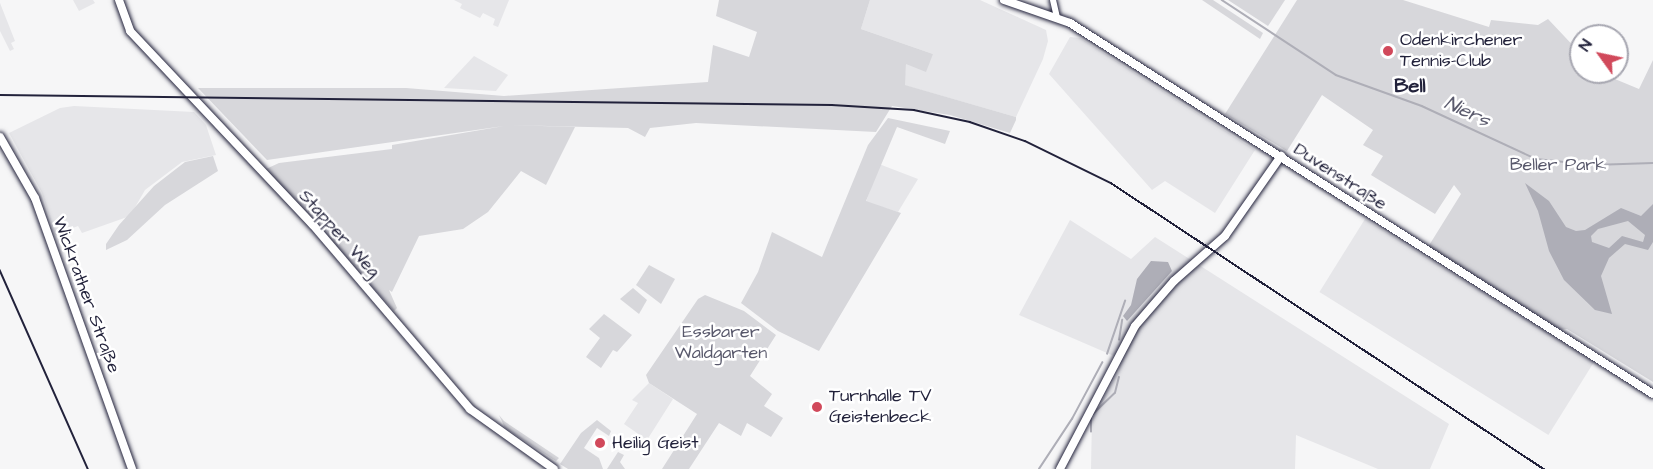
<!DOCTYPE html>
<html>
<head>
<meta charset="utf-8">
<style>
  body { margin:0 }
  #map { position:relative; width:1653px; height:469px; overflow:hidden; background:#f6f6f7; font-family:"Architects Daughter",sans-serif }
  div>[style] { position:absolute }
  .built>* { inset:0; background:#e6e6e9; transform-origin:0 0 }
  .green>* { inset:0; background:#d7d7db }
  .water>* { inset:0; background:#aeaeb7 }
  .stream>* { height:1.5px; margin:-0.75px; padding:0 0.75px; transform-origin:0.75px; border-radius:0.75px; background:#aeaeb7 }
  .roads { filter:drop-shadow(0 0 2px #22223b) drop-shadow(0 0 2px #22223b) }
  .minor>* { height:6px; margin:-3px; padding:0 3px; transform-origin:3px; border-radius:3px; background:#fff }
  .major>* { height:8px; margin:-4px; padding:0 4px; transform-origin:4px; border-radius:4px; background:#fff }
  .rail>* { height:1.5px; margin:-0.75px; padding:0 0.75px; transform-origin:0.75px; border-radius:0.75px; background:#22223b }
  .dots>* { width:16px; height:16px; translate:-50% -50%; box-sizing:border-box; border:3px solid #fff; border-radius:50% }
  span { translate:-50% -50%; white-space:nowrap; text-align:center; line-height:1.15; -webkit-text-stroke:5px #fff; paint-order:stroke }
  .poi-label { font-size:18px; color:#22223b }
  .left { translate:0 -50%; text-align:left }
  .park-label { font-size:18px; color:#58586b }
  .street-label { font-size:18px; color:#22223b }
  .neighbourhood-label { font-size:20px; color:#22223b; font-weight:700 }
  .water-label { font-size:20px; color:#5a5a6d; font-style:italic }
  .north { position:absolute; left:1569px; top:24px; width:60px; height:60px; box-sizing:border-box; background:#fff; border:2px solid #a7a7b1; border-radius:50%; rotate:303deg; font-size:16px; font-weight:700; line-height:24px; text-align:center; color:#22223b }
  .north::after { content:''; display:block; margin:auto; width:21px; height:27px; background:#d1495b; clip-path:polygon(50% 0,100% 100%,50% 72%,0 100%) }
</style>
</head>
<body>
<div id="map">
  <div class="built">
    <i style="clip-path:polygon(73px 0,93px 0,95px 3px,79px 11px)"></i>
    <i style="clip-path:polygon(454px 0,509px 0,498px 27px,493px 25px,495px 19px,483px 13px,480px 18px,460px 8px,462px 4px)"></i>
    <i style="clip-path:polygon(870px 0,980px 0,1046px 30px,1048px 41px,1043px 59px,1016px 117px,904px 85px,906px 64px,933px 54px,861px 29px)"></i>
    <i style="clip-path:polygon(0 3px,15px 41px,11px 43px,14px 49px,10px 51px,0 31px)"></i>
    <i style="clip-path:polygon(1070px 37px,1080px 38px,1255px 150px,1215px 213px,1165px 181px,1152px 190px,1049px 74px)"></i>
    <i style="clip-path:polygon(474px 56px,508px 75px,496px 91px,444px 88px)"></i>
    <i style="clip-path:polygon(74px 106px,194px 112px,206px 125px,216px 155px,182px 162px,145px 190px,130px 216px,82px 233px,78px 226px,55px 235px,42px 193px,9px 133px,60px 108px)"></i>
    <i style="clip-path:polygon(879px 164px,918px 179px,898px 212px,866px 202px)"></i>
    <i style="left:1365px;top:219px;width:270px;height:86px;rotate:32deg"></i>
    <i style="clip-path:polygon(1070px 220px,1131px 259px,1155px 237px,1449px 424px,1430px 469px,1378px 469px,1296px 435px,1295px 469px,1091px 469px,1092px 418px,1119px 371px,1121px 359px,1019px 315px)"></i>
    <i style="clip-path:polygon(649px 383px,673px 399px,647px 440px,624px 424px,638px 403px,632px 400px)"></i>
  </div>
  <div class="green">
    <i style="clip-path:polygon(719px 0,870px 0,861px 29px,933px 54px,926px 72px,906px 64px,905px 85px,1016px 117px,1016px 120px,1010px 133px,950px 115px,892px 106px,876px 132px,696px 123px,650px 128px,645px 137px,628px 128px,508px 125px,575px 127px,546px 185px,521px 171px,488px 212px,463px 229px,419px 236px,392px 292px,389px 290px,397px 308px,394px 311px,266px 169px,279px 163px,392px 149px,392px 145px,504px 126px,267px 160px,198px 88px,406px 88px,504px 96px,708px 82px,713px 45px,749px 57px,757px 32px,716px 16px)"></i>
    <i style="clip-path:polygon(1202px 0,1213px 0,1263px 33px,1260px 39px)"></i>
    <i style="clip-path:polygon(1228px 0,1285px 0,1268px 26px)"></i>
    <i style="clip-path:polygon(1297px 0,1403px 0,1489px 27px,1491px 20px,1538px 25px,1548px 19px,1581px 54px,1581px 72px,1598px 72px,1639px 89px,1653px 60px,1653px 382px,1567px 329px,1559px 330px,1428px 247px,1461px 194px,1454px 185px,1435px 214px,1371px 175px,1383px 156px,1363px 145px,1373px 130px,1322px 95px,1287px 151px,1225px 114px)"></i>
    <i style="clip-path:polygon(888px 118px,950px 131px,945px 144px,897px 127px,866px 201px,901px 213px,819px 351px,778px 331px,741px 303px,758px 272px,772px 232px,822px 257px,868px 145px)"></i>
    <i style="clip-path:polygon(213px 156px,218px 171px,165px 205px,127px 240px,106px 250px,106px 244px,119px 225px,154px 186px,185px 162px)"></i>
    <i style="clip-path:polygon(649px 265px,675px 279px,661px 304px,636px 285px)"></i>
    <i style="clip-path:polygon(633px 288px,647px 300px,639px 314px,620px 299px)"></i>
    <i style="clip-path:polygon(705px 295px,744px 311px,776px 335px,750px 376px,772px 394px,764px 406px,783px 418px,771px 437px,747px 423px,741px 436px,719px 423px,689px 469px,662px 469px,697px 414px,649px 383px,646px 375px,698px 299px)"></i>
    <i style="clip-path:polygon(604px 314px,632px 335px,617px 352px,613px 350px,601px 368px,586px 357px,600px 338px,589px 329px)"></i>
    <i style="clip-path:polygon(499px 415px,504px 421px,559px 458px,556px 461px,505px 428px)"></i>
    <i style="clip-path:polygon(597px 420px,611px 431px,609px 436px,597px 428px,584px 448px,599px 458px,603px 469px,568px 469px,560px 464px,581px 433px)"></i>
    <i style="clip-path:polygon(618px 452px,624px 455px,620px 462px,625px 469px,607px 469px)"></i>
  </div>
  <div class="water">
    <i style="clip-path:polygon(evenodd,1525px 183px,1549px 201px,1566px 227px,1576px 231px,1585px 230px,1621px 208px,1641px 216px,1653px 204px,1653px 242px,1648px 250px,1625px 244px,1609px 258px,1601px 276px,1612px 314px,1595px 310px,1564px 280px,1549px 251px,1538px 211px,1525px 183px,1628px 221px,1645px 235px,1643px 242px,1622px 236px,1609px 248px,1592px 242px,1591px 236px,1598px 229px,1628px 221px)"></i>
    <i style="clip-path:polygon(1151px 261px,1168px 262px,1172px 271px,1127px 321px,1123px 316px,1131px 305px,1137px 279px)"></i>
  </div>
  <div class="stream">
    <i style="left:1222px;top:0;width:136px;rotate:33.3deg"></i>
    <i style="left:1336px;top:75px;width:91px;rotate:19.8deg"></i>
    <i style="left:1422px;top:106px;width:126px;rotate:24.9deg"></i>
    <i style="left:1536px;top:159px;width:57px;rotate:6deg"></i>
    <i style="left:1593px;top:165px;width:60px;rotate:-1.9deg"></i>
    <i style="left:1119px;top:340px;width:20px;rotate:-81deg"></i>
    <i style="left:1107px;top:354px;width:56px;rotate:-71.2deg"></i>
    <i style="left:1093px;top:414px;width:30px;rotate:-44deg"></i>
    <i style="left:1115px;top:393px;width:16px;rotate:-76deg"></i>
    <i style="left:1091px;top:432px;width:14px;rotate:-90deg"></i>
    <i style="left:1039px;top:469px;width:60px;rotate:-56.6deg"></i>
    <i style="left:1072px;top:419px;width:64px;rotate:-61.8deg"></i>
  </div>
  <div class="roads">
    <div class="minor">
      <i style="left:1053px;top:0;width:17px;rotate:77deg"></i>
    </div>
    <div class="major">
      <i style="left:119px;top:0;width:33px;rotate:70deg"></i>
      <i style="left:130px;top:31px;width:267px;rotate:46.7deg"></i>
      <i style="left:313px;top:225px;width:242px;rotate:49.5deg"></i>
      <i style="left:470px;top:409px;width:103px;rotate:35.5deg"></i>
      <i style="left:1004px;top:0;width:70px;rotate:19.2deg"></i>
      <i style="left:1070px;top:23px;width:691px;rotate:32.47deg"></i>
      <i style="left:0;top:137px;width:70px;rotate:60.2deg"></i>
      <i style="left:35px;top:198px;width:288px;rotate:70.3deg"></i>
      <i style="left:1060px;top:469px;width:161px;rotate:-62.3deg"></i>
      <i style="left:1135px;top:326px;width:60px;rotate:-49.1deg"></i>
      <i style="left:1174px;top:281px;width:68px;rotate:-41.4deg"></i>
      <i style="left:1225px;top:236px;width:98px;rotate:-55deg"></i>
    </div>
  </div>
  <div class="rail">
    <i style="left:0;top:95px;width:832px;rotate:0.69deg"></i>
    <i style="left:832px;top:105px;width:82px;rotate:3.5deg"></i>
    <i style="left:914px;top:110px;width:57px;rotate:12.1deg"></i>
    <i style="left:970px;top:122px;width:58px;rotate:19.1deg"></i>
    <i style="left:1025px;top:141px;width:96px;rotate:26deg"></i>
    <i style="left:1111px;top:183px;width:519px;rotate:33.45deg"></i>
    <i style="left:0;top:270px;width:218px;rotate:66.1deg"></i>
  </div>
  <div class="dots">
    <i style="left:1388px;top:51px;background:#d1495b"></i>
    <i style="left:817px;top:407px;background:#d1495b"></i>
    <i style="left:600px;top:443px;background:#d1495b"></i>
  </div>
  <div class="poi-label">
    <span class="left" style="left:1400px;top:51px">Odenkirchener<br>Tennis-Club</span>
    <span class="left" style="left:829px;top:407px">Turnhalle TV<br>Geistenbeck</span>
    <span class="left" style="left:612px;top:443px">Heilig Geist</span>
  </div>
  <div class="park-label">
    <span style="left:1558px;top:165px">Beller Park</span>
    <span style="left:721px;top:343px">Essbarer<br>Waldgarten</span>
  </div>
  <div class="street-label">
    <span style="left:1340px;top:177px;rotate:33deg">Duvenstraße</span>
    <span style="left:339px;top:234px;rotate:48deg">Stapper Weg</span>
    <span style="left:86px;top:295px;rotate:70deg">Wickrather Straße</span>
  </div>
  <div class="neighbourhood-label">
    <span style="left:1410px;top:86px">Bell</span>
  </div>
  <div class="water-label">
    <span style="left:1467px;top:112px;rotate:25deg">Niers</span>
  </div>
  <div class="north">N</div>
</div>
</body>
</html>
